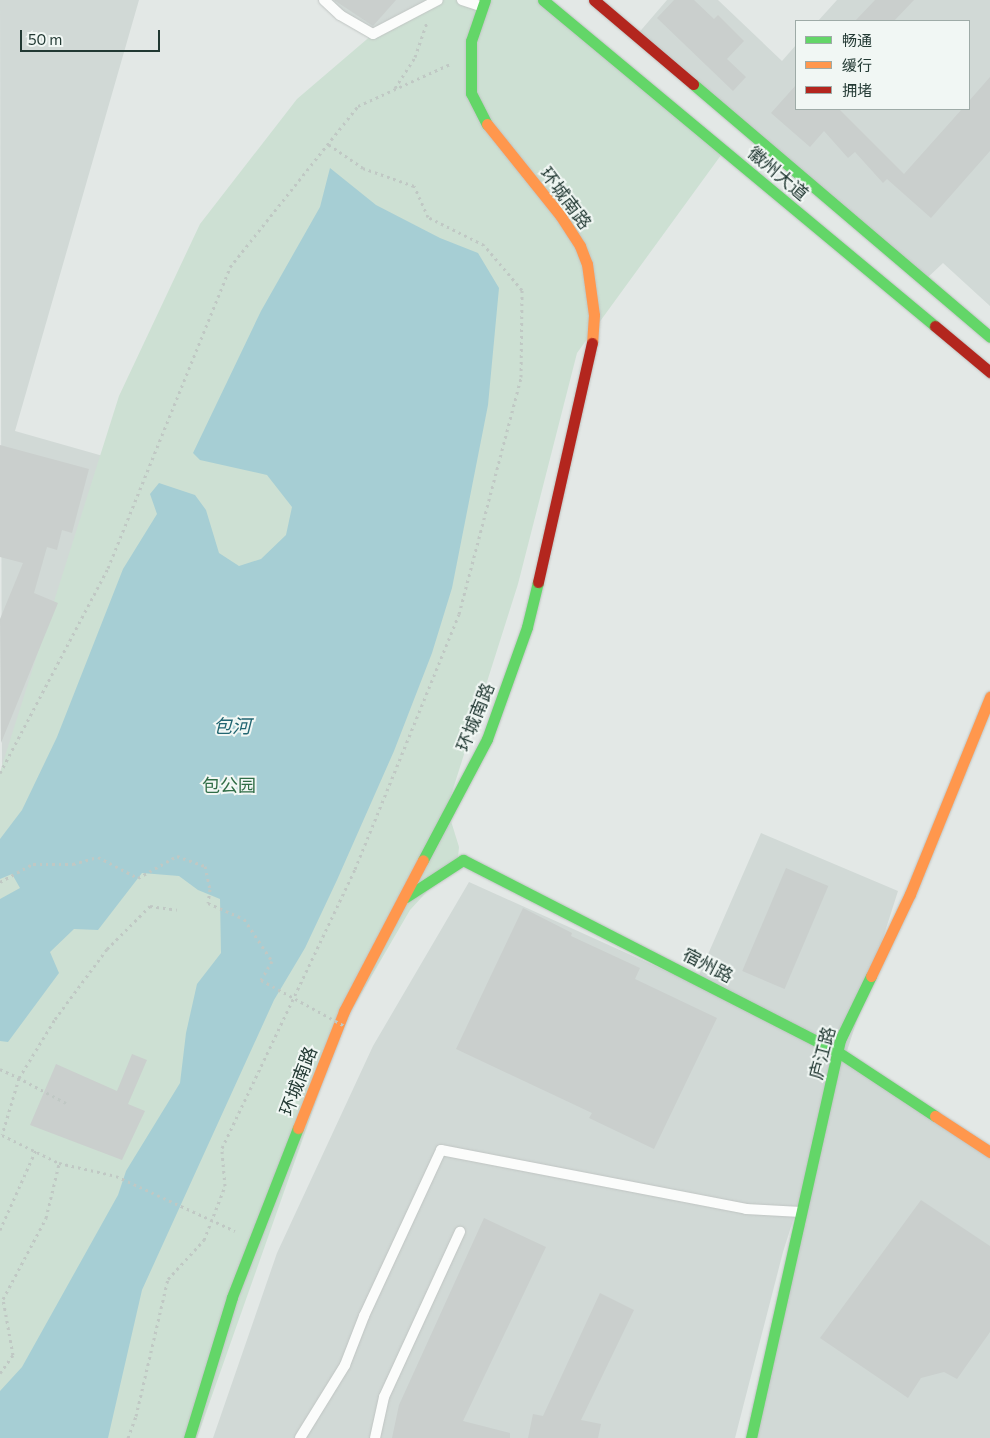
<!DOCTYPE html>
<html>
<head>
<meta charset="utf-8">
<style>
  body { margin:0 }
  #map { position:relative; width:990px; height:1438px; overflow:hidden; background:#e3e8e6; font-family:Commissioner,"Noto Sans SC",sans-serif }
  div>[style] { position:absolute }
  .built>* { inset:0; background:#d1d9d6 }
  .green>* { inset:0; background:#cde0d3 }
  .water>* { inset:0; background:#a6ced4 }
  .building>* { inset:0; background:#cacfcd; transform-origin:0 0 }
  .path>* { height:3px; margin-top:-1.5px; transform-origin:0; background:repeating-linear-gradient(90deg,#c0c8c4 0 2.5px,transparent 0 6.5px) }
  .roads { filter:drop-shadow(0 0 1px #c0c5c3) drop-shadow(0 0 1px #c0c5c3) }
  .lane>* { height:10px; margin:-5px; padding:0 5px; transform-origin:5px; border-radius:5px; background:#fbfcfb }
  .fast>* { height:11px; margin:-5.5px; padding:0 5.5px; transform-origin:5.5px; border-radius:5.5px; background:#63d668 }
  .slow>* { height:11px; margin:-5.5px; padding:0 5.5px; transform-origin:5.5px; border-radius:5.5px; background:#ff974d }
  .jam>* { height:11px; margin:-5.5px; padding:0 5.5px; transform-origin:5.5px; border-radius:5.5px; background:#b3261e }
  .path-bridge>* { height:3px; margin-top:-1.5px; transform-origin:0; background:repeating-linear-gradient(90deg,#c0c8c4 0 2.5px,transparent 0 6.5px) }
  span { translate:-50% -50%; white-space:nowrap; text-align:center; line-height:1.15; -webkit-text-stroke:4px #f1f7f4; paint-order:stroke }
  .street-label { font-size:18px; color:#223933 }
  .park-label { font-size:18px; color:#306d46 }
  .water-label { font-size:19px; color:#216571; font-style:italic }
  .legend { position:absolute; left:795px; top:20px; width:175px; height:90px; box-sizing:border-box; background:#f1f7f4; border:1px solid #9eaba7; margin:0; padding:6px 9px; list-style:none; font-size:15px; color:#223933 }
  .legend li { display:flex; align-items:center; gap:10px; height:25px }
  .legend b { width:25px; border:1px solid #9eaba7 }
  .scale { position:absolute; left:20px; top:30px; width:140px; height:22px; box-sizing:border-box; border:2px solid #223933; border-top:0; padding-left:6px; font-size:15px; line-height:18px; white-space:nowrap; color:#223933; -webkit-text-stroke:4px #f1f7f4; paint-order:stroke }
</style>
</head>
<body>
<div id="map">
  <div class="built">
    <i style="clip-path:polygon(0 0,139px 0,15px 431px,103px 456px,2px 772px)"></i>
    <i style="clip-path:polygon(324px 0,438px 0,373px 34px)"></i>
    <i style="clip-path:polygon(667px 0,718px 0,782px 61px,796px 45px,796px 109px,969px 109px,969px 21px,818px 21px,837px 0,990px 0,990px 306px,943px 263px,924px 281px,636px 36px)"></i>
    <i style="clip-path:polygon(761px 833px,898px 891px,783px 1252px,735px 1438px,213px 1438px,277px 1253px,373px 1046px,469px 882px,695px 984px)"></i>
    <i style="clip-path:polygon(838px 1052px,990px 1152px,990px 1438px,751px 1438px)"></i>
  </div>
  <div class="green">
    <i style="clip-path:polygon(438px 0,543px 0,724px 151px,577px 353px,518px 584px,447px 808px,459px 847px,458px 858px,410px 910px,343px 1025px,197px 1438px,0 1438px,0 772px,119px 396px,200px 224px,297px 99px,373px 34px)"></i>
  </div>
  <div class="water">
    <i style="clip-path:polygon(330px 168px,376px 205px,440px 238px,478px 253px,499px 288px,488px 405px,452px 588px,432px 653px,394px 751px,337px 880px,305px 948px,274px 1000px,142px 1290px,108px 1438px,0 1438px,0 1391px,22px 1367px,118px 1195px,126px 1171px,180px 1083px,186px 1033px,197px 984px,221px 953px,220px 899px,198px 890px,179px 876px,142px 873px,98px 930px,74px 929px,50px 952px,59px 973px,8px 1042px,0 1041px,0 899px,20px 888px,12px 874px,0 879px,0 839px,22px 810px,57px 737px,123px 569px,157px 514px,150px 494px,159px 483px,195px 495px,206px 510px,219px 553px,239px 566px,261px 559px,286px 535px,292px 507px,267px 475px,200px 460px,193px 453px,261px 311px,320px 207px)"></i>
  </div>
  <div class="building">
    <i style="clip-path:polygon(334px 0,396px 0,373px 26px)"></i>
    <i style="clip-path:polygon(674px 0,694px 0,714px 19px,718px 15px,744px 41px,727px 59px,746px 77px,733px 91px,657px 18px)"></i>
    <i style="clip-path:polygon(875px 0,914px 0,894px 21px,855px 21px)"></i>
    <i style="clip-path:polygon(990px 77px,990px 151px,931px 218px,887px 179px,883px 183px,855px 152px,848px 158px,824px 131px,810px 147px,771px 113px,796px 85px,796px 109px,839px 109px,904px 174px,962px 109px,969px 109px,969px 101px)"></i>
    <i style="clip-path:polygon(0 445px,89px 469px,72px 533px,62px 530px,57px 550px,47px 547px,34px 593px,58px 603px,1px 743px,0 619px,23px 563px,0 557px)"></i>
    <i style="left:786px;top:868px;width:46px;height:112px;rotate:23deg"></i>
    <i style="clip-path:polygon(523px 908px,572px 933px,571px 936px,640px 968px,635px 979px,717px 1018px,654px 1149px,589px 1118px,592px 1113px,456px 1049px)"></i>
    <i style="clip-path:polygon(132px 1054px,147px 1060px,128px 1104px,145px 1111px,122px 1160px,30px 1125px,56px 1064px,117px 1091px)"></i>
    <i style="clip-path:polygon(921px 1200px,990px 1246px,990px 1332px,957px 1379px,944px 1372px,921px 1378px,908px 1398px,820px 1338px)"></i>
    <i style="clip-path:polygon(484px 1218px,546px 1247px,463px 1421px,510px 1433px,510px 1438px,392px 1438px,399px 1405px)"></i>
    <i style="clip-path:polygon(600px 1293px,634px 1310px,581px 1420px,601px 1424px,598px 1438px,528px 1438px,533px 1414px,543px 1416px)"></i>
  </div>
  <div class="path">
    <i style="left:395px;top:88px;width:37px;rotate:-57deg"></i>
    <i style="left:415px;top:57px;width:37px;rotate:-71deg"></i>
    <i style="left:0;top:773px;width:232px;rotate:-62.2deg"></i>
    <i style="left:108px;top:568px;width:325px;rotate:-67.9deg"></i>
    <i style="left:230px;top:267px;width:206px;rotate:-51.5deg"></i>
    <i style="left:358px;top:106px;width:101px;rotate:-24.5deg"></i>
    <i style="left:0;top:1069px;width:21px;rotate:25deg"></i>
    <i style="left:19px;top:1078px;width:59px;rotate:106.6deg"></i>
    <i style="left:2px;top:1135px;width:64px;rotate:26.2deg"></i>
    <i style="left:59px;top:1163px;width:58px;rotate:12.8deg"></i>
    <i style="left:116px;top:1176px;width:131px;rotate:24.8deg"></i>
    <i style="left:66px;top:1103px;width:53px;rotate:-152deg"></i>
    <i style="left:19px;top:1078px;width:69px;rotate:-58.6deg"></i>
    <i style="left:55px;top:1019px;width:87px;rotate:-53.4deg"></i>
    <i style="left:107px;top:949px;width:61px;rotate:-45deg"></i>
    <i style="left:150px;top:906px;width:27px;rotate:8deg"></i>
    <i style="left:0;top:1230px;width:88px;rotate:-65.8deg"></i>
    <i style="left:0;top:1373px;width:22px;rotate:-54deg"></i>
    <i style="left:13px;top:1355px;width:57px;rotate:-100.1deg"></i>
    <i style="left:3px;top:1299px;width:92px;rotate:-62deg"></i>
    <i style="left:46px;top:1218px;width:56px;rotate:-76.5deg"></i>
    <i style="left:128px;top:1438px;width:23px;rotate:-70deg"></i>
    <i style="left:136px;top:1416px;width:141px;rotate:-76.9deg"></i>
    <i style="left:168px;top:1279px;width:53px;rotate:-47.3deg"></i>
    <i style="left:204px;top:1240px;width:58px;rotate:-68.7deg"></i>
    <i style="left:225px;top:1186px;width:38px;rotate:-95deg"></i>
    <i style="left:222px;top:1148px;width:309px;rotate:-64.5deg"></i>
    <i style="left:355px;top:869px;width:275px;rotate:-67.8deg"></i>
    <i style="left:459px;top:614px;width:245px;rotate:-75.3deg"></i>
    <i style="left:521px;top:377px;width:87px;rotate:-89.3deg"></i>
    <i style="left:522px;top:290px;width:59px;rotate:-130.2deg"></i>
    <i style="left:484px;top:245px;width:63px;rotate:-153.4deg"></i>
    <i style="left:428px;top:217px;width:34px;rotate:-114deg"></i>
    <i style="left:414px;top:186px;width:54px;rotate:-160.6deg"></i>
    <i style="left:363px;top:168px;width:42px;rotate:-145.6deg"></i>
  </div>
  <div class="roads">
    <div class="lane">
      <i style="left:324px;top:0;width:22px;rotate:43deg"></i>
      <i style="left:340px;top:15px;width:38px;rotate:30deg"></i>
      <i style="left:373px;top:34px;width:73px;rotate:-27.6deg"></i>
      <i style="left:462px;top:0;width:16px;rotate:18deg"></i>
      <i style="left:300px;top:1438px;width:86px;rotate:-58.3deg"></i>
      <i style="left:345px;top:1365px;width:53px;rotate:-68.8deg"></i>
      <i style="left:364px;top:1316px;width:183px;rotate:-65.1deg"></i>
      <i style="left:441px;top:1150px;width:311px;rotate:10.9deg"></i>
      <i style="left:746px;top:1209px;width:55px;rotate:3.1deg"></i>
      <i style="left:375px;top:1438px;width:42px;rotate:-77.6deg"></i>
      <i style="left:384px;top:1397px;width:182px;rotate:-65.3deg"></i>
    </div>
    <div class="fast">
      <i style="left:485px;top:0;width:43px;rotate:108.9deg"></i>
      <i style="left:471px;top:41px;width:52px;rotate:90deg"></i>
      <i style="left:471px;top:93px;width:35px;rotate:63deg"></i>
      <i style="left:543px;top:0;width:510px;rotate:39.75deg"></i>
      <i style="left:693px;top:84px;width:390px;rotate:40.4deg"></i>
      <i style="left:423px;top:860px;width:137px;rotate:-62.1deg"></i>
      <i style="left:487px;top:739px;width:119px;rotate:-70.3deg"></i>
      <i style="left:527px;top:627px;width:46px;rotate:-76.3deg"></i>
      <i style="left:406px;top:897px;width:68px;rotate:-33deg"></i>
      <i style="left:463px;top:860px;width:421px;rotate:27.1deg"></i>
      <i style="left:838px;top:1052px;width:116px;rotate:33.4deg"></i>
      <i style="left:189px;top:1438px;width:147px;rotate:-73deg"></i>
      <i style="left:232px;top:1297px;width:181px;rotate:-68.7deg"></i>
      <i style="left:751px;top:1438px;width:408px;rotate:-77.4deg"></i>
      <i style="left:840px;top:1040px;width:71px;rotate:-64.2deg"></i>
    </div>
    <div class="slow">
      <i style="left:487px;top:124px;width:117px;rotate:51.3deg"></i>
      <i style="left:560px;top:215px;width:37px;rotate:57deg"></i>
      <i style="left:580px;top:246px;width:19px;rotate:69deg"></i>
      <i style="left:587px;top:264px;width:51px;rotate:82.2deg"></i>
      <i style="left:594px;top:315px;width:28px;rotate:94deg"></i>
      <i style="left:871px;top:976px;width:91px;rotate:-64.6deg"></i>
      <i style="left:910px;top:894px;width:213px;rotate:-67.9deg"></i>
      <i style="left:935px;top:1116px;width:66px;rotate:33.2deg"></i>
      <i style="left:298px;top:1128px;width:126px;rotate:-68.5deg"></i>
      <i style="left:344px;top:1011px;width:170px;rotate:-62.4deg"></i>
    </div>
    <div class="jam">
      <i style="left:594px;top:0;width:130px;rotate:40.3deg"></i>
      <i style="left:935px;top:326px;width:72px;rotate:39.9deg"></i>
      <i style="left:538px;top:582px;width:245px;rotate:-77.3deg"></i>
    </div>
  </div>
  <div class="path-bridge">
    <i style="left:0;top:882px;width:38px;rotate:-29deg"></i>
    <i style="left:33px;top:864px;width:40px"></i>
    <i style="left:73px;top:864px;width:26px;rotate:-16deg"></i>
    <i style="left:98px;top:857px;width:45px;rotate:27.7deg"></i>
    <i style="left:138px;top:878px;width:45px;rotate:-29.4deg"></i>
    <i style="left:177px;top:856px;width:30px;rotate:20deg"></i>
    <i style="left:205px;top:866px;width:24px;rotate:78deg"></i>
    <i style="left:210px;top:889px;width:14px;rotate:98deg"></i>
    <i style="left:208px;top:903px;width:39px;rotate:24deg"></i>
    <i style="left:244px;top:919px;width:50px;rotate:56.3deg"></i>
    <i style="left:272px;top:961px;width:22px;rotate:120deg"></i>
    <i style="left:261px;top:980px;width:94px;rotate:28.8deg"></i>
  </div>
  <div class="street-label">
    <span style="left:778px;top:173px;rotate:40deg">徽州大道</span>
    <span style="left:566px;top:198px;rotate:53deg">环城南路</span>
    <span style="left:475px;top:717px;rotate:-68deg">环城南路</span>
    <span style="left:708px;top:965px;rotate:27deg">宿州路</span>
    <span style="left:822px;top:1053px;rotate:-75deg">庐江路</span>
    <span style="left:298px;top:1081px;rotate:-69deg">环城南路</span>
  </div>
  <div class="park-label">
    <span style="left:229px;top:785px">包公园</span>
  </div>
  <div class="water-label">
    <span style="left:232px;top:726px">包河</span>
  </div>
  <ul class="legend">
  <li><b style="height:6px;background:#63d668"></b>畅通</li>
  <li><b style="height:6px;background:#ff974d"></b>缓行</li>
  <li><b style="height:6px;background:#b3261e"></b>拥堵</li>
  </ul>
  <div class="scale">50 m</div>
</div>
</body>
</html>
